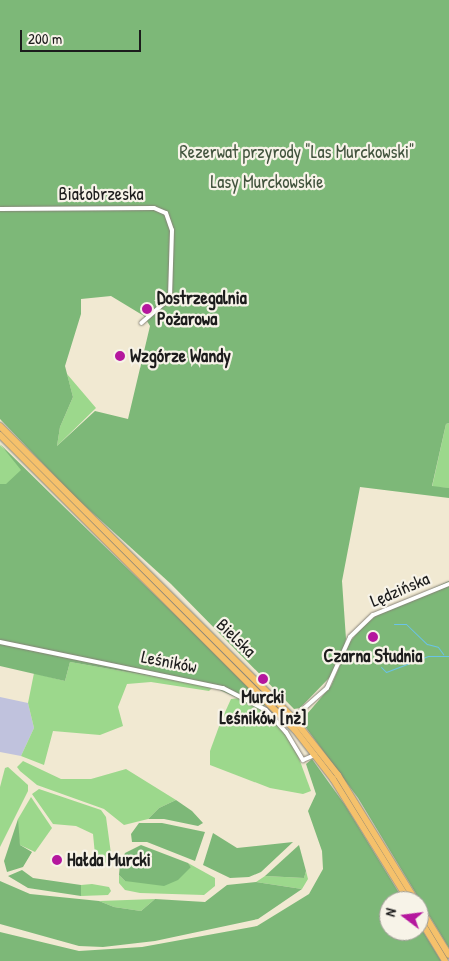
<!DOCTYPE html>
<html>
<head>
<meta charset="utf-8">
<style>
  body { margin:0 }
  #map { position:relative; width:449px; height:961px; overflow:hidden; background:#f1e9d2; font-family:"Patrick Hand",sans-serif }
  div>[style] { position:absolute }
  .industrial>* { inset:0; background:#c0c2dd }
  .green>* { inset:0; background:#9cd88c }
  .forest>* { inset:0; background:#7db878 }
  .stream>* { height:1px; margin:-0.5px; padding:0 0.5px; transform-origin:0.5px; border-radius:0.5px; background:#6ac3e7 }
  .roads { filter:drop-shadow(0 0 1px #868277) drop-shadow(0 0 1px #868277) }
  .minor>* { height:4px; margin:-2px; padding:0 2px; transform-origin:2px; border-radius:2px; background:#fff }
  .primary>* { height:6px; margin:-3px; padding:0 3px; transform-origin:3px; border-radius:3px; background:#f5c16b }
  .dots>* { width:14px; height:14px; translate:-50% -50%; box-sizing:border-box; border:2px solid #f7f3e8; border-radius:50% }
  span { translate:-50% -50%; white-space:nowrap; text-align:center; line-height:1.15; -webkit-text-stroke:4.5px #f7f3e8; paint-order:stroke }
  .park-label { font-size:18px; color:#42543e }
  .street-label { font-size:18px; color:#1c1c1c }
  .poi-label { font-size:18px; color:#1c1c1c; font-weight:700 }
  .left { translate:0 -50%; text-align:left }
  .north { position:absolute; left:379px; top:891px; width:50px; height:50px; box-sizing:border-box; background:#f7f3e8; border:1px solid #9f9d96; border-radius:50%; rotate:285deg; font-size:14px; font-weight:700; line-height:20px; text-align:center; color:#1c1c1c }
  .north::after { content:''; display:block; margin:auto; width:18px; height:22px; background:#b5179e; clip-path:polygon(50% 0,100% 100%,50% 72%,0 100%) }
  .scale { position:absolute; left:20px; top:30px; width:121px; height:22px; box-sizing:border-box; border:2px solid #1c1c1c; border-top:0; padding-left:6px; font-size:15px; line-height:18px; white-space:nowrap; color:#1c1c1c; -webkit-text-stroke:4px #f7f3e8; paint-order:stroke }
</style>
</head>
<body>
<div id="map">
  <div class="industrial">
    <i style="clip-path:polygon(0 697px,28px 703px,34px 728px,21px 756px,0 752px)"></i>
  </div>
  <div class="green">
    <i style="clip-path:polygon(67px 374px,96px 408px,57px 446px,60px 427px,73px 397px)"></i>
    <i style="clip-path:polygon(449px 423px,449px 488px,432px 487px,446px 424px)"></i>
    <i style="clip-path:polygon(0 445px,26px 471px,0 506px)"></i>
    <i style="clip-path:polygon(70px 662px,213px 687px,209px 691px,151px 682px,127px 684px,118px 707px,123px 726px,100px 735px,53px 731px,44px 765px,21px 756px,34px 728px,28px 703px,34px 673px,65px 681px)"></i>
    <i style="clip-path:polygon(240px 698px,260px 708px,284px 732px,297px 753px,311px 791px,303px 794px,270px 788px,210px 765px,210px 751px,221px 721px,231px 699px)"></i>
    <i style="clip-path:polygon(23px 761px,61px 779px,91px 779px,126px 769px,176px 800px,159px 808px,148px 819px,124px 825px,104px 809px,37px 785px,20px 771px,17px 767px)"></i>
    <i style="clip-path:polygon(8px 767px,28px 785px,28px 791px,0 847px,0 787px,5px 768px)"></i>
    <i style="clip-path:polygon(39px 789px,101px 810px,106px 817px,112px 861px,96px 865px,93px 834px,76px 826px,53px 824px,32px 794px)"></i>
    <i style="clip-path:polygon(31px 797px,52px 828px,35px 852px,20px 845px,18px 835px,18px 819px)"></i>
    <i style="clip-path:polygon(188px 863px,215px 878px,215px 886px,204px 895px,140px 893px,125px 890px,119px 883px,119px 875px,125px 881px,191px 867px)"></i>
    <i style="clip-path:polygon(306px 871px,308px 879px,302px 889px,256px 882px,265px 876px,304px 878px)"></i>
    <i style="clip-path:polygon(92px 884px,109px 887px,111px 891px,108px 895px,81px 896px,81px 885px)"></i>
    <i style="clip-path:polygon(155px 899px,141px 911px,114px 907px,99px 901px)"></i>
  </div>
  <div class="forest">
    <i style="clip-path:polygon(evenodd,0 0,449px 0,449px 423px,446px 424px,432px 486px,449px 488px,449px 498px,360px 487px,342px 581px,346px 639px,343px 651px,331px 676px,300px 708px,294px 709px,171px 584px,75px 497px,0 419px,0 0,111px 296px,144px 316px,150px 326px,128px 419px,95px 411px,57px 446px,60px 427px,73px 397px,65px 366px,81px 314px,81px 299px,111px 296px)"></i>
    <i style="clip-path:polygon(0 444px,57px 500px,267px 704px,260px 708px,213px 687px,70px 662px,65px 681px,0 666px,0 484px,6px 484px,21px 470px)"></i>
    <i style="clip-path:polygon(449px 581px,449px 948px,358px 798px,301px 721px,331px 686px,350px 642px,360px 629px,378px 614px)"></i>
    <i style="clip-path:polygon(312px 759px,345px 805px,404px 901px,389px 901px,389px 931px,419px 931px,419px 925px,441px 961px,0 961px,0 932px,79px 951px,142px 947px,257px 926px,309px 894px,323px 869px,322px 851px,308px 811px,316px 794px,306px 764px)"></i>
    <i style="clip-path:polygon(176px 800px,192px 811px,203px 823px,198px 826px,164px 819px,148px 819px,159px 808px)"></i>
    <i style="clip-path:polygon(18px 819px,20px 845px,32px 852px,23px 867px,7px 872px,4px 861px)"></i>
    <i style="clip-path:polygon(139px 823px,162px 823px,205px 832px,195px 861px,147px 842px,132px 842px,131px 834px)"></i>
    <i style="clip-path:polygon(213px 833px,237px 848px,293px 842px,261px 872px,249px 877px,230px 878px,203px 865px)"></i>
    <i style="clip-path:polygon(141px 845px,188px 863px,191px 867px,178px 880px,164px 886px,125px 881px,119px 875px,120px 864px,125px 853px)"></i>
    <i style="clip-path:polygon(299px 845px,306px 871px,304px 878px,265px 876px)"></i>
    <i style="clip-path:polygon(22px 870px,33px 878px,81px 885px,81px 896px,28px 888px,8px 876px)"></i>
    <i style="clip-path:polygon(0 881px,30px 894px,99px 901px,114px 907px,141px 911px,155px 899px,205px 902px,227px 885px,256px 882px,302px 889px,258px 919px,155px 941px,103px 947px,79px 946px,0 924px)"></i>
  </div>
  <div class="stream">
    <i style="left:394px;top:624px;width:12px"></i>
    <i style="left:406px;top:624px;width:29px;rotate:44deg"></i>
    <i style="left:427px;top:644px;width:11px;rotate:15deg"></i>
    <i style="left:438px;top:647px;width:9px;rotate:54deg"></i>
    <i style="left:381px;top:667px;width:7px;rotate:45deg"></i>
    <i style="left:386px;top:672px;width:45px;rotate:-20.9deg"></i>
    <i style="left:428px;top:656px;width:21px"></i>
  </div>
  <div class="roads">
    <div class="minor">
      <i style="left:0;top:209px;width:154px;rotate:-0.4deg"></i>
      <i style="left:154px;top:208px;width:13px;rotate:23deg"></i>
      <i style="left:166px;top:213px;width:18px;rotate:71deg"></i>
      <i style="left:172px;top:230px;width:68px;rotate:91.7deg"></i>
      <i style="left:170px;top:298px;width:38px;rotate:139deg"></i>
      <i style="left:0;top:642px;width:228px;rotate:11.7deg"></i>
      <i style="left:223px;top:688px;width:48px;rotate:27.1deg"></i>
      <i style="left:266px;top:710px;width:30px;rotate:48deg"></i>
      <i style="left:286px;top:732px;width:33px;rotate:59deg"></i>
      <i style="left:303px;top:760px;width:13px;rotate:-23deg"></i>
      <i style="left:293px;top:718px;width:45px;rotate:-41.4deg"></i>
      <i style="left:327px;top:688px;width:56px;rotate:-65.7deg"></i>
      <i style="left:350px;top:637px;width:32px;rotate:-44deg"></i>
      <i style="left:373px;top:615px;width:82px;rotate:-22.2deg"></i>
    </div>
    <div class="primary">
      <i style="left:0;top:426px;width:414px;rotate:44.9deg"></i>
      <i style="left:293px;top:718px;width:73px;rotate:51.7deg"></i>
      <i style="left:338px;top:775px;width:148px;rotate:58.2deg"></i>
      <i style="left:0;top:435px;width:417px;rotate:45deg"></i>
      <i style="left:295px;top:730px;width:62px;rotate:52.2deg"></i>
      <i style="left:333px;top:779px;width:144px;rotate:58.1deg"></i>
      <i style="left:419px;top:906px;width:57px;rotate:58.5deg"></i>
      <i style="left:419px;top:918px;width:50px;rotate:58.8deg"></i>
    </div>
  </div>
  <div class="dots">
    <i style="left:147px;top:309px;background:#b5179e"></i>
    <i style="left:120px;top:356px;background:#b5179e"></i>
    <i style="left:373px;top:637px;background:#b5179e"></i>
    <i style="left:263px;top:679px;background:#b5179e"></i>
    <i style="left:57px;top:860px;background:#b5179e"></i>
  </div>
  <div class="park-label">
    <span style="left:297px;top:152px">Rezerwat przyrody "Las Murckowski"</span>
    <span style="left:267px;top:182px">Lasy Murckowskie</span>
  </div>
  <div class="street-label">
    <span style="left:101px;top:194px">Białobrzeska</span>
    <span style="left:400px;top:590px;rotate:-23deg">Lędzińska</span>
    <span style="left:236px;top:638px;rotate:44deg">Bielska</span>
    <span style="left:169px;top:662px;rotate:11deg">Leśników</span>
  </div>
  <div class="poi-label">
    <span class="left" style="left:157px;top:309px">Dostrzegalnia<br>Pożarowa</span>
    <span class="left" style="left:130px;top:356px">Wzgórze Wandy</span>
    <span style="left:373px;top:656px">Czarna Studnia</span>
    <span style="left:263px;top:708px">Murcki<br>Leśników [nż]</span>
    <span class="left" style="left:67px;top:860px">Hałda Murcki</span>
  </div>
  <div class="north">N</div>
  <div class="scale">200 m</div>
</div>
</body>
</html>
